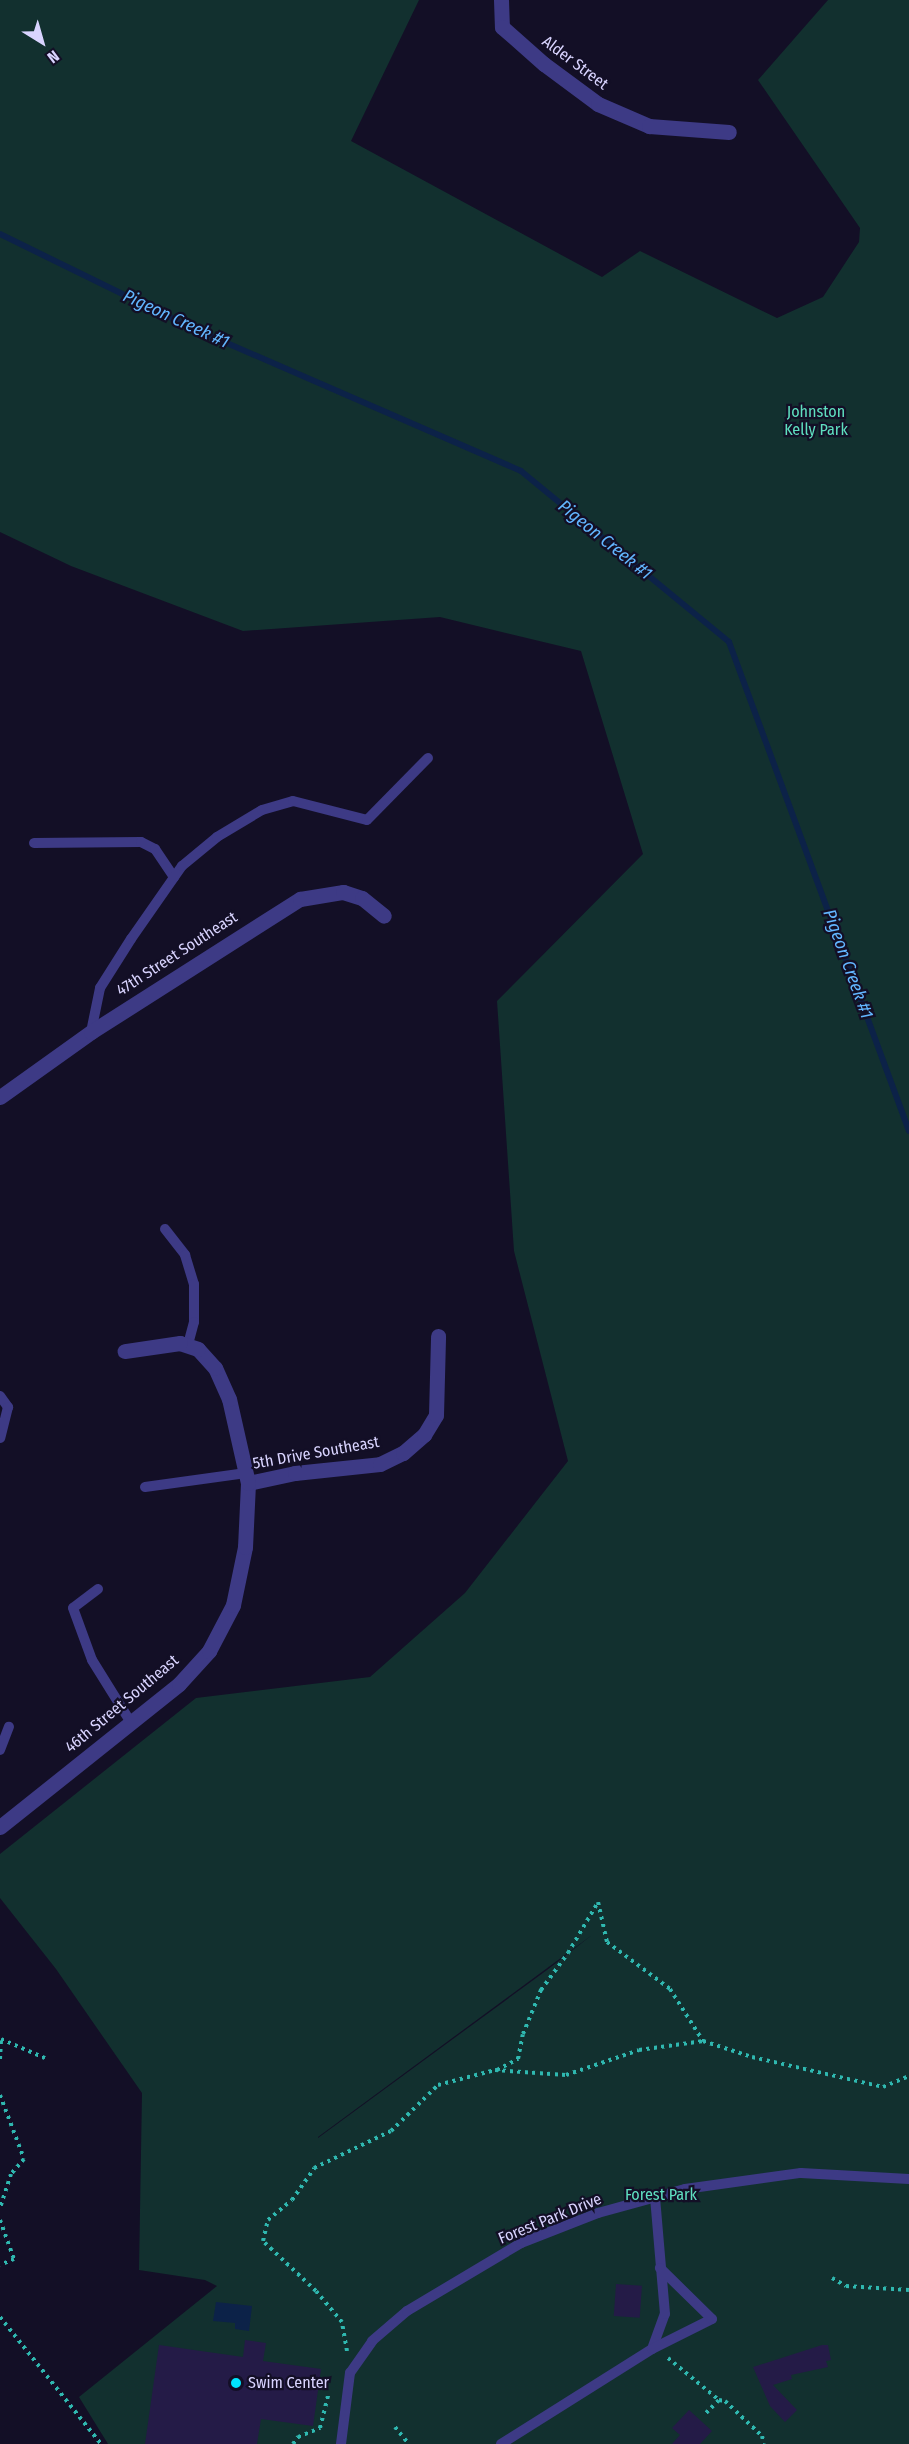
<!DOCTYPE html>
<html>
<head>
<meta charset="utf-8">
<style>
  body { margin:0 }
  #map { position:relative; width:909px; height:2444px; overflow:hidden; background:#130f26; font-family:"Fira Sans Condensed",sans-serif }
  div>[style] { position:absolute }
  .green>* { inset:0; background:#12302f }
  .water>* { inset:0; background:#0c2248 }
  .stream>* { height:6px; margin:-3px; padding:0 3px; transform-origin:3px; border-radius:3px; background:#0c2248 }
  .building>* { inset:0; background:#241b47; transform-origin:0 0 }
  .path>* { height:4px; margin-top:-2px; transform-origin:0; background:repeating-linear-gradient(90deg,#2fb8b0 0 3px,transparent 0 7.5px) }
  .lane>* { height:10px; margin:-5px; padding:0 5px; transform-origin:5px; border-radius:5px; background:#3d3a85 }
  .street>* { height:15px; margin:-7.5px; padding:0 7.5px; transform-origin:7.5px; border-radius:7.5px; background:#3d3a85 }
  .dots>* { width:16px; height:16px; translate:-50% -50%; box-sizing:border-box; border:3px solid #130f26; border-radius:50% }
  span { translate:-50% -50%; white-space:nowrap; text-align:center; line-height:1.15; -webkit-text-stroke:4.5px #130f26; paint-order:stroke }
  .street-label { font-size:16px; color:#d9d4ff }
  .park-label { font-size:16px; color:#5fe0c0 }
  .poi-label { font-size:16px; color:#d9d4ff }
  .left { translate:0 -50%; text-align:left }
  .water-label { font-size:18px; color:#62b6ff; font-style:italic }
  .north { position:absolute; left:12px; top:12px; width:60px; height:60px; -webkit-text-stroke:4px #130f26; paint-order:stroke; rotate:143deg; font-size:16px; font-weight:700; line-height:24px; text-align:center; color:#d9d4ff }
  .north::after { content:''; display:block; margin:auto; width:21px; height:27px; background:#d9d4ff; clip-path:polygon(50% 0,100% 100%,50% 72%,0 100%) }
</style>
</head>
<body>
<div id="map">
  <div class="green">
    <i style="clip-path:polygon(evenodd,0 0,419px 0,351px 141px,602px 277px,640px 251px,777px 318px,823px 297px,859px 242px,860px 228px,758px 80px,828px 0,909px 0,909px 2444px,108px 2444px,79px 2397px,217px 2286px,205px 2280px,139px 2270px,142px 2093px,56px 1969px,0 1898px,0 1854px,196px 1698px,370px 1677px,465px 1593px,568px 1461px,514px 1251px,497px 1001px,643px 854px,581px 651px,440px 617px,243px 631px,71px 566px,0 532px,0 0,592px 1935px,547px 1970px,318px 2138px,318px 2137px,592px 1935px)"></i>
  </div>
  <div class="water">
    <i style="clip-path:polygon(216px 2302px,252px 2306px,249px 2331px,235px 2329px,235px 2323px,213px 2321px)"></i>
  </div>
  <div class="stream">
    <i style="left:0;top:234px;width:212px;rotate:26.1deg"></i>
    <i style="left:190px;top:327px;width:361px;rotate:23.5deg"></i>
    <i style="left:521px;top:471px;width:269px;rotate:39.4deg"></i>
    <i style="left:729px;top:642px;width:521px;rotate:69.79deg"></i>
  </div>
  <div class="building">
    <i style="left:616px;top:2284px;width:26px;height:32px;rotate:4deg"></i>
    <i style="clip-path:polygon(245px 2340px,266px 2343px,263px 2361px,321px 2369px,313px 2426px,261px 2419px,257px 2444px,145px 2444px,159px 2345px,243px 2357px)"></i>
    <i style="clip-path:polygon(822px 2345px,828px 2345px,831px 2360px,826px 2361px,828px 2367px,791px 2375px,792px 2379px,773px 2385px,797px 2410px,785px 2422px,770px 2406px,753px 2367px)"></i>
    <i style="clip-path:polygon(689px 2410px,712px 2431px,700px 2444px,672px 2444px,680px 2435px,672px 2428px)"></i>
  </div>
  <div class="path">
    <i style="left:0;top:2059px;width:20px;rotate:-87deg"></i>
    <i style="left:1px;top:2039px;width:48px;rotate:23.4deg"></i>
    <i style="left:497px;top:2070px;width:24px;rotate:-28deg"></i>
    <i style="left:518px;top:2059px;width:25px;rotate:-79deg"></i>
    <i style="left:523px;top:2034px;width:48px;rotate:-67.8deg"></i>
    <i style="left:541px;top:1990px;width:46px;rotate:-53.9deg"></i>
    <i style="left:568px;top:1953px;width:59px;rotate:-59.5deg"></i>
    <i style="left:598px;top:1902px;width:41px;rotate:77.3deg"></i>
    <i style="left:607px;top:1942px;width:79px;rotate:36.7deg"></i>
    <i style="left:670px;top:1989px;width:62px;rotate:57.6deg"></i>
    <i style="left:0;top:2095px;width:68px;rotate:69.4deg"></i>
    <i style="left:24px;top:2159px;width:20px;rotate:131deg"></i>
    <i style="left:11px;top:2174px;width:35px;rotate:108deg"></i>
    <i style="left:0;top:2220px;width:41px;rotate:70.3deg"></i>
    <i style="left:14px;top:2259px;width:15px;rotate:157deg"></i>
    <i style="left:832px;top:2278px;width:16px;rotate:30deg"></i>
    <i style="left:846px;top:2286px;width:63px;rotate:3.6deg"></i>
    <i style="left:0;top:2317px;width:162px;rotate:51.5deg"></i>
    <i style="left:347px;top:2351px;width:29px;rotate:-100deg"></i>
    <i style="left:342px;top:2322px;width:40px;rotate:-130deg"></i>
    <i style="left:316px;top:2291px;width:73px;rotate:-136.7deg"></i>
    <i style="left:263px;top:2241px;width:22px;rotate:-77deg"></i>
    <i style="left:268px;top:2220px;width:31px;rotate:-40deg"></i>
    <i style="left:292px;top:2200px;width:39px;rotate:-55deg"></i>
    <i style="left:314px;top:2168px;width:85px;rotate:-25.7deg"></i>
    <i style="left:391px;top:2131px;width:66px;rotate:-44.4deg"></i>
    <i style="left:438px;top:2085px;width:59px;rotate:-14.7deg"></i>
    <i style="left:495px;top:2070px;width:71px;rotate:4deg"></i>
    <i style="left:566px;top:2075px;width:77px;rotate:-18.9deg"></i>
    <i style="left:639px;top:2050px;width:65px;rotate:-8deg"></i>
    <i style="left:703px;top:2041px;width:52px;rotate:18.1deg"></i>
    <i style="left:752px;top:2057px;width:134px;rotate:12.9deg"></i>
    <i style="left:883px;top:2087px;width:28px;rotate:-23deg"></i>
    <i style="left:668px;top:2358px;width:66px;rotate:39.5deg"></i>
    <i style="left:719px;top:2400px;width:6px;rotate:9deg"></i>
    <i style="left:725px;top:2401px;width:51px;rotate:43.4deg"></i>
    <i style="left:762px;top:2436px;width:8px;rotate:76deg"></i>
    <i style="left:706px;top:2413px;width:18px;rotate:-45deg"></i>
    <i style="left:395px;top:2427px;width:22px;rotate:51deg"></i>
    <i style="left:293px;top:2444px;width:9px;rotate:-54deg"></i>
    <i style="left:298px;top:2437px;width:24px;rotate:-22deg"></i>
    <i style="left:320px;top:2428px;width:36px;rotate:-76deg"></i>
  </div>
  <div class="lane">
    <i style="left:34px;top:843px;width:107px;rotate:-0.5deg"></i>
    <i style="left:141px;top:842px;width:16px;rotate:27deg"></i>
    <i style="left:155px;top:849px;width:34px;rotate:56deg"></i>
    <i style="left:91px;top:1032px;width:45px;rotate:-78.4deg"></i>
    <i style="left:100px;top:988px;width:58px;rotate:-57.7deg"></i>
    <i style="left:131px;top:939px;width:89px;rotate:-55.1deg"></i>
    <i style="left:182px;top:866px;width:45px;rotate:-39.6deg"></i>
    <i style="left:217px;top:837px;width:52px;rotate:-31deg"></i>
    <i style="left:262px;top:810px;width:32px;rotate:-16deg"></i>
    <i style="left:293px;top:801px;width:76px;rotate:14.4deg"></i>
    <i style="left:367px;top:820px;width:87px;rotate:-45.5deg"></i>
    <i style="left:165px;top:1229px;width:33px;rotate:52deg"></i>
    <i style="left:185px;top:1255px;width:30px;rotate:73deg"></i>
    <i style="left:194px;top:1284px;width:38px;rotate:90deg"></i>
    <i style="left:194px;top:1322px;width:24px;rotate:105deg"></i>
    <i style="left:0;top:1396px;width:14px;rotate:54deg"></i>
    <i style="left:8px;top:1407px;width:32px;rotate:104deg"></i>
    <i style="left:145px;top:1487px;width:102px;rotate:-7.9deg"></i>
    <i style="left:98px;top:1589px;width:31px;rotate:143deg"></i>
    <i style="left:73px;top:1608px;width:55px;rotate:69.9deg"></i>
    <i style="left:92px;top:1660px;width:72px;rotate:58.1deg"></i>
    <i style="left:0;top:1750px;width:25px;rotate:-69deg"></i>
    <i style="left:652px;top:2349px;width:37px;rotate:-70deg"></i>
    <i style="left:665px;top:2314px;width:117px;rotate:-94.9deg"></i>
    <i style="left:341px;top:2444px;width:72px;rotate:-82.8deg"></i>
    <i style="left:350px;top:2373px;width:39px;rotate:-55deg"></i>
    <i style="left:372px;top:2341px;width:46px;rotate:-40.6deg"></i>
    <i style="left:407px;top:2311px;width:133px;rotate:-30.8deg"></i>
    <i style="left:521px;top:2243px;width:83px;rotate:-21.3deg"></i>
    <i style="left:598px;top:2213px;width:90px;rotate:-15.4deg"></i>
    <i style="left:685px;top:2189px;width:117px;rotate:-7.9deg"></i>
    <i style="left:801px;top:2173px;width:108px;rotate:3.2deg"></i>
    <i style="left:501px;top:2444px;width:178px;rotate:-32.2deg"></i>
    <i style="left:652px;top:2349px;width:67px;rotate:-26.6deg"></i>
    <i style="left:712px;top:2319px;width:73px;rotate:-135.6deg"></i>
  </div>
  <div class="street">
    <i style="left:501px;top:0;width:27px;rotate:88deg"></i>
    <i style="left:502px;top:27px;width:56px;rotate:41.4deg"></i>
    <i style="left:544px;top:64px;width:67px;rotate:36.5deg"></i>
    <i style="left:598px;top:104px;width:56px;rotate:23.3deg"></i>
    <i style="left:649px;top:126px;width:80px;rotate:4.3deg"></i>
    <i style="left:0;top:1097px;width:112px;rotate:-35.5deg"></i>
    <i style="left:91px;top:1032px;width:248px;rotate:-32.5deg"></i>
    <i style="left:300px;top:899px;width:44px;rotate:-9.2deg"></i>
    <i style="left:343px;top:892px;width:20px;rotate:18deg"></i>
    <i style="left:362px;top:898px;width:28px;rotate:39deg"></i>
    <i style="left:248px;top:1483px;width:48px;rotate:-12deg"></i>
    <i style="left:295px;top:1473px;width:85px;rotate:-6deg"></i>
    <i style="left:380px;top:1464px;width:25px;rotate:-26deg"></i>
    <i style="left:403px;top:1453px;width:28px;rotate:-41deg"></i>
    <i style="left:424px;top:1435px;width:23px;rotate:-59deg"></i>
    <i style="left:436px;top:1415px;width:79px;rotate:-88.5deg"></i>
    <i style="left:0;top:1827px;width:229px;rotate:-38.6deg"></i>
    <i style="left:179px;top:1684px;width:45px;rotate:-47.7deg"></i>
    <i style="left:209px;top:1651px;width:52px;rotate:-62.4deg"></i>
    <i style="left:233px;top:1605px;width:59px;rotate:-78.3deg"></i>
    <i style="left:245px;top:1547px;width:64px;rotate:-87.3deg"></i>
    <i style="left:248px;top:1483px;width:86px;rotate:-102.7deg"></i>
    <i style="left:229px;top:1399px;width:34px;rotate:-114deg"></i>
    <i style="left:215px;top:1368px;width:25px;rotate:-132deg"></i>
    <i style="left:198px;top:1349px;width:19px;rotate:-162deg"></i>
    <i style="left:180px;top:1343px;width:56px;rotate:171.7deg"></i>
  </div>
  <div class="dots">
    <i style="left:236px;top:2383px;background:#00e5ff"></i>
  </div>
  <div class="street-label">
    <span style="left:575px;top:63px;rotate:37deg">Alder Street</span>
    <span style="left:177px;top:954px;rotate:-33deg">47th Street Southeast</span>
    <span style="left:316px;top:1453px;rotate:-10deg">5th Drive Southeast</span>
    <span style="left:122px;top:1704px;rotate:-40deg">46th Street Southeast</span>
    <span style="left:550px;top:2219px;rotate:-22deg">Forest Park Drive</span>
  </div>
  <div class="park-label">
    <span style="left:816px;top:421px">Johnston<br>Kelly Park</span>
    <span style="left:661px;top:2195px">Forest Park</span>
  </div>
  <div class="poi-label">
    <span class="left" style="left:248px;top:2383px">Swim Center</span>
  </div>
  <div class="water-label">
    <span style="left:176px;top:319px;rotate:25deg">Pigeon Creek #1</span>
    <span style="left:605px;top:540px;rotate:39deg">Pigeon Creek #1</span>
    <span style="left:848px;top:964px;rotate:70deg">Pigeon Creek #1</span>
  </div>
  <div class="north">N</div>
</div>
</body>
</html>
